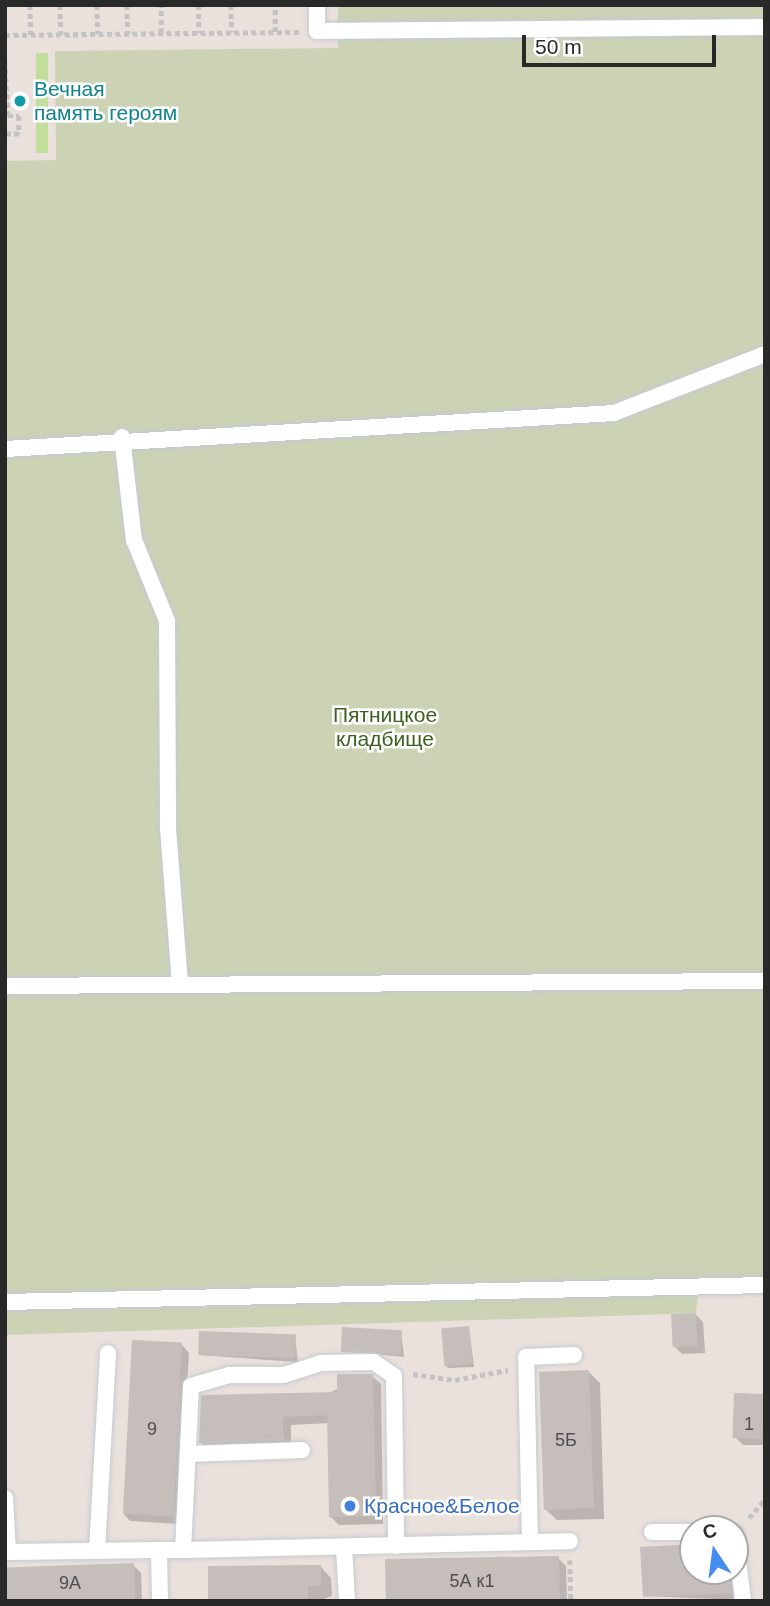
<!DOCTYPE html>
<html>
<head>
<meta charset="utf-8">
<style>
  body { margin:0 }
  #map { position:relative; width:770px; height:1606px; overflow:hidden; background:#ebe1dc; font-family:Arial,sans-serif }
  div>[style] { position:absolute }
  .green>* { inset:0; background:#c2de9b; transform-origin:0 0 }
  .cemetery>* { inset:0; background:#cbd3b4 }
  .shadow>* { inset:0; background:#0003 }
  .building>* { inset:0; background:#c6bebb; transform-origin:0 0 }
  .path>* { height:4.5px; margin-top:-2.25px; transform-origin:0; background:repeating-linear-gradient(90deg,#c3c3c3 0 5px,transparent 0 8.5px) }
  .roads { filter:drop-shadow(0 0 2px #c4cad2) drop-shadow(0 0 2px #c4cad2) }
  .lane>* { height:16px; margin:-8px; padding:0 8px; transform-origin:8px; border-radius:8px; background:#fff }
  .dots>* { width:19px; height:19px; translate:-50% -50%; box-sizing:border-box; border:4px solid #fff; border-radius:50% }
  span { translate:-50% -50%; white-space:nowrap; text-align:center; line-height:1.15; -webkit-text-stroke:5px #fff; paint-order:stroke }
  .number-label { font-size:18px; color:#504e4e }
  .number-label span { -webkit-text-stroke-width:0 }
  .culture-label { font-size:21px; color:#0d838f }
  .left { translate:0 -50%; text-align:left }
  .park-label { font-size:21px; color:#3c611e }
  .shop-label { font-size:21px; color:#366cbe }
  .frame { position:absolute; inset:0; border:7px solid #292929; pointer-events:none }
  .north { position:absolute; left:679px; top:1515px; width:70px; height:70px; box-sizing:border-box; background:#fff; border:2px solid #a9a9a9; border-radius:50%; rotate:347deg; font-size:19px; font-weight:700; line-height:28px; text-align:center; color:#292929 }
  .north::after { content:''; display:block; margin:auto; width:24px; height:32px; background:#458eef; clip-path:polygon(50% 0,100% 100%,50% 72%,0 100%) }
  .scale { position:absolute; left:522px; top:35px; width:194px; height:32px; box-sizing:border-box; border:4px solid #292929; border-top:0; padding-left:9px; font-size:21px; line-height:24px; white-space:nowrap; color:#292929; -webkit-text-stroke:5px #fff; paint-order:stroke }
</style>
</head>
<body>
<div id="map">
  <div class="green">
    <i style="left:36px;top:53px;width:12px;height:100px"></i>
  </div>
  <div class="cemetery">
    <i style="clip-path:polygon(338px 5px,765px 5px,765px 1294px,698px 1295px,696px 1313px,671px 1314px,5px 1335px,5px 161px,56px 160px,55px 51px,338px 48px)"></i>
  </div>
  <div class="shadow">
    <i style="clip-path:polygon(696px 1315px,703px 1322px,705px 1353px,682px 1354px,675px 1347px)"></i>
    <i style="clip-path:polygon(469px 1327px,474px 1367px,448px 1368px,445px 1365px)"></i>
    <i style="clip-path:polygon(401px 1331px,404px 1357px,343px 1351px)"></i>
    <i style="clip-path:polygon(295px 1337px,298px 1362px,199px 1355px)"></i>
    <i style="clip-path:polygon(182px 1345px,189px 1353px,178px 1524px,130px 1521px,123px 1513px)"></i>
    <i style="clip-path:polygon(589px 1372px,600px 1383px,604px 1519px,557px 1520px,545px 1509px)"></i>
    <i style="clip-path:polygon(372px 1376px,381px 1384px,383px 1524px,339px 1525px,330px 1516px,329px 1423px,291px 1425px,291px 1448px,209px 1451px,201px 1442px)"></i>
    <i style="clip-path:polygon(764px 1396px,765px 1445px,743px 1445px,735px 1437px)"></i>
    <i style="clip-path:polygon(693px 1546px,693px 1571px,735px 1571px,738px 1600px,645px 1596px)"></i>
    <i style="clip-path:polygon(558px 1558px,566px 1566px,567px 1601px,387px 1601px)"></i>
    <i style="clip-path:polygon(133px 1565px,141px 1573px,142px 1601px,5px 1601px)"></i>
    <i style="clip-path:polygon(320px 1566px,331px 1578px,332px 1596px,319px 1601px,210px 1601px)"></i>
  </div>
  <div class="building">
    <i style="left:696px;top:1313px;width:33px;height:25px;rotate:87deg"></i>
    <i style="left:469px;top:1326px;width:38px;height:28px;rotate:85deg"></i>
    <i style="left:342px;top:1327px;width:60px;height:25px;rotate:3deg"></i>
    <i style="left:199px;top:1331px;width:97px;height:24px;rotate:2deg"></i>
    <i style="left:132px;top:1340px;width:50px;height:174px;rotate:3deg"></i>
    <i style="left:589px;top:1370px;width:138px;height:50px;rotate:88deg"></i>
    <i style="clip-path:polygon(337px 1374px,373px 1374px,376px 1516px,329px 1517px,327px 1415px,283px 1417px,284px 1440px,199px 1443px,201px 1395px,337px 1392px)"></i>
    <i style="left:734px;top:1393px;width:30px;height:45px;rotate:2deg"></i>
    <i style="clip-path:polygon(693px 1544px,693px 1571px,729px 1571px,731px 1593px,643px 1597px,640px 1547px)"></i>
    <i style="left:559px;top:1556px;width:45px;height:174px;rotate:89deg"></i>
    <i style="left:134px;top:1563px;width:38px;height:129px;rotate:88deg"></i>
    <i style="clip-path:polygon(321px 1565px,321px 1585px,308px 1586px,308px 1601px,208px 1601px,208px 1566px)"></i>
  </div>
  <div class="path">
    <i style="left:30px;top:5px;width:30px;rotate:88deg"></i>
    <i style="left:60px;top:5px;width:30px;rotate:88deg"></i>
    <i style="left:97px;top:5px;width:29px;rotate:88deg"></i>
    <i style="left:127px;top:5px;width:29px;rotate:88deg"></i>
    <i style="left:199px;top:5px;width:28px;rotate:90deg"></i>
    <i style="left:231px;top:5px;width:27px;rotate:88deg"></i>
    <i style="left:275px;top:32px;width:27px;rotate:-90deg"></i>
    <i style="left:161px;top:33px;width:28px;rotate:-90deg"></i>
    <i style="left:5px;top:35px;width:294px;rotate:-0.6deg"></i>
    <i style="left:5px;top:60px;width:56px;rotate:86.9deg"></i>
    <i style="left:8px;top:116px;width:11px"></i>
    <i style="left:19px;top:116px;width:18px;rotate:90deg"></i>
    <i style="left:19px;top:134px;width:14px;rotate:180deg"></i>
    <i style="left:413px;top:1374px;width:42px;rotate:8.1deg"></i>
    <i style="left:455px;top:1380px;width:54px;rotate:-10.7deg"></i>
    <i style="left:749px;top:1518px;width:25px;rotate:-50deg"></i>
    <i style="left:570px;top:1560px;width:41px;rotate:88.6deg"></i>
  </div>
  <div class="roads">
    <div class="lane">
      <i style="left:317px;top:5px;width:26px;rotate:90deg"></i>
      <i style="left:317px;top:31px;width:448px;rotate:-0.5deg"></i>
      <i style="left:122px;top:437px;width:104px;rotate:83.4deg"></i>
      <i style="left:134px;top:540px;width:87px;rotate:67.8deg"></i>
      <i style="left:167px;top:621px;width:207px;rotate:89.7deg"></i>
      <i style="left:168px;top:828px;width:157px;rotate:85.6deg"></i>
      <i style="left:5px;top:449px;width:610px;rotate:-3.38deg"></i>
      <i style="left:614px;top:413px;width:162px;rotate:-21.3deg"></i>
      <i style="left:5px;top:986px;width:760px;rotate:-0.38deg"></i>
      <i style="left:5px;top:1302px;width:760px;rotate:-1.28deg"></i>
      <i style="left:188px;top:1454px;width:114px;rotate:-2deg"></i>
      <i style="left:5px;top:1498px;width:54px;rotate:86.8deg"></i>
      <i style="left:8px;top:1552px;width:151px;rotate:-0.8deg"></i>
      <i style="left:159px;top:1550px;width:51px;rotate:88.9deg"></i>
      <i style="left:652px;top:1532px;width:41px"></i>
      <i style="left:735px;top:1533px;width:68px;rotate:83.3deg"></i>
      <i style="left:530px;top:1542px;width:185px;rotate:-91.2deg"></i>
      <i style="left:526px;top:1357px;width:48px;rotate:-2.4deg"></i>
      <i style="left:344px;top:1547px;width:54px;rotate:86.8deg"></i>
      <i style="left:159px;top:1550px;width:24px"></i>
      <i style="left:183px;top:1550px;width:164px;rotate:-87.2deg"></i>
      <i style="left:191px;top:1386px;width:40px;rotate:-16deg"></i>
      <i style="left:229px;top:1375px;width:55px"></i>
      <i style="left:284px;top:1375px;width:39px;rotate:-18deg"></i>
      <i style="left:321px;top:1363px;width:53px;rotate:-1.1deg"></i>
      <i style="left:374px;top:1362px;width:24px;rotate:35deg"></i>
      <i style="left:394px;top:1376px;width:170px;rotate:89.3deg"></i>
      <i style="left:183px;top:1550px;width:387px;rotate:-1.3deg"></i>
      <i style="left:97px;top:1551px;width:198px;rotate:-86.8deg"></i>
    </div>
  </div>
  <div class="dots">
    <i style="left:20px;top:101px;background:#0f9aa8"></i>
    <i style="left:350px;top:1506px;background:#3f7fe0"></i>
  </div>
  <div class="number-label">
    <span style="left:749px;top:1424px">1</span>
    <span style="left:152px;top:1429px">9</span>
    <span style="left:566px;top:1440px">5Б</span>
    <span style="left:472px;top:1581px">5А к1</span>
    <span style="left:70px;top:1583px">9А</span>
  </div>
  <div class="culture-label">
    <span class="left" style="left:34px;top:101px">Вечная<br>память героям</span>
  </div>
  <div class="park-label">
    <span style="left:385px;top:727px">Пятницкое<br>кладбище</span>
  </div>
  <div class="shop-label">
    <span class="left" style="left:364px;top:1506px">Красное&amp;Белое</span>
  </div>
  <div class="frame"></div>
  <div class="north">С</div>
  <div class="scale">50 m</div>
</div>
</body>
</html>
